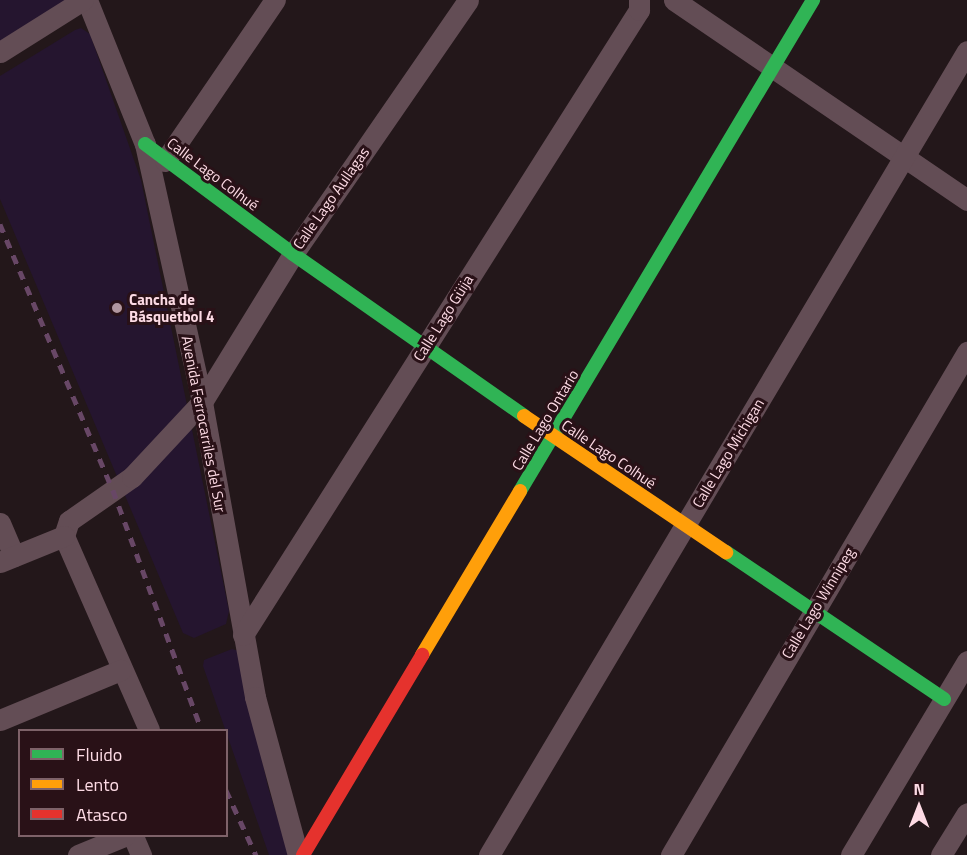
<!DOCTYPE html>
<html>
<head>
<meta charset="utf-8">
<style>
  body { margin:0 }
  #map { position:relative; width:967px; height:855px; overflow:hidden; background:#23171a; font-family:"Titillium Web",sans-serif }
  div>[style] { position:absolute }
  .green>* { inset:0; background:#25152f }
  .street>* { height:21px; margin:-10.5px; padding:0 10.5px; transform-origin:10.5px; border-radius:10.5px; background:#634d55 }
  .fast>* { height:14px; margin:-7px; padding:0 7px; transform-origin:7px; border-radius:7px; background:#30b455 }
  .slow>* { height:14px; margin:-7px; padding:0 7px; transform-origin:7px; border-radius:7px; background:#ff9f0a }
  .jam>* { height:14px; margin:-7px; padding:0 7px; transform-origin:7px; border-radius:7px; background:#e5322d }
  .rail>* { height:4.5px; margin-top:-2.25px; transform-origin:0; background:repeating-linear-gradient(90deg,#684766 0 9px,transparent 0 17px) }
  .dots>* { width:16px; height:16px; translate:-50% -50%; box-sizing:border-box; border:3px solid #291117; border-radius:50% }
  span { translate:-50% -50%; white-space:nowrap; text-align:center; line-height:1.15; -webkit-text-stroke:6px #291117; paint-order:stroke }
  .street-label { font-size:15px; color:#fddbe5 }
  .poi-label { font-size:15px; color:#fddbe5; font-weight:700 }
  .left { translate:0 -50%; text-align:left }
  .legend { position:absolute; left:18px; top:729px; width:210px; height:108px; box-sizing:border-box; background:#291117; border:2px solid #7e6269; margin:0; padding:8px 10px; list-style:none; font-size:18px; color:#fddbe5 }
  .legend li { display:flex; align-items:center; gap:12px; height:30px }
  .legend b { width:30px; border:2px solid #7e6269 }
  .north { position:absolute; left:889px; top:777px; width:60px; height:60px; -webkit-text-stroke:4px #291117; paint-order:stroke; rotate:0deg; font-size:16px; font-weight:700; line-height:24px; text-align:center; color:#fddbe5 }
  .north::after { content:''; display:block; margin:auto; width:21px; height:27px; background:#fddbe5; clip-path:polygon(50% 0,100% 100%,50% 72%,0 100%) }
</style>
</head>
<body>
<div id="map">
  <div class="green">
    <i style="clip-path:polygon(0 0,74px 0,0 46px)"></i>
    <i style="clip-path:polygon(75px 30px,81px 28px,90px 34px,141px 180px,229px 611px,226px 624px,194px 638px,183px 633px,0 199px,0 76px)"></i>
    <i style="clip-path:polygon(232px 649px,239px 651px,268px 787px,289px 855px,269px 855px,203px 666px,204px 660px)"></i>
  </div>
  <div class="street">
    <i style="left:87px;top:0;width:155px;rotate:68.1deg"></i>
    <i style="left:145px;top:144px;width:264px;rotate:77.5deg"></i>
    <i style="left:202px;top:402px;width:300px;rotate:79.8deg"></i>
    <i style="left:255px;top:697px;width:164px;rotate:74.8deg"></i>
    <i style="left:674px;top:0;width:355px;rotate:34.3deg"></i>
    <i style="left:0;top:52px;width:98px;rotate:-32.1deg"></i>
    <i style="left:165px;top:161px;width:195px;rotate:-55.7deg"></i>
    <i style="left:0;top:523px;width:36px;rotate:67deg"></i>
    <i style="left:64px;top:536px;width:16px;rotate:-72deg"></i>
    <i style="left:69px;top:521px;width:77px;rotate:-34.9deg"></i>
    <i style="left:132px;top:477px;width:103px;rotate:-47deg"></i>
    <i style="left:202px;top:402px;width:174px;rotate:-58.4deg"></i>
    <i style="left:293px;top:254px;width:308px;rotate:-55.4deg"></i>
    <i style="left:64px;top:536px;width:212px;rotate:66.3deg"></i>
    <i style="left:0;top:562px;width:69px;rotate:-22.1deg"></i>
    <i style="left:243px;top:635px;width:740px;rotate:-57.64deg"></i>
    <i style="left:639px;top:10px;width:10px;rotate:-90deg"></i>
    <i style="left:0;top:720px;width:131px;rotate:-22.5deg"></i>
    <i style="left:133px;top:836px;width:21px;rotate:67deg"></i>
    <i style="left:78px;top:855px;width:50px;rotate:-22.4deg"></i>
    <i style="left:489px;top:855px;width:935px;rotate:-59.27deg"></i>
    <i style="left:671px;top:855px;width:584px;rotate:-59.52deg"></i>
    <i style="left:851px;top:855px;width:226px;rotate:-59.1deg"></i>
    <i style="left:941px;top:855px;width:49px;rotate:-58.2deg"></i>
  </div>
  <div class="fast">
    <i style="left:145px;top:144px;width:184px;rotate:36.6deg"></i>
    <i style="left:293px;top:254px;width:282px;rotate:35deg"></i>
    <i style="left:520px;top:491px;width:572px;rotate:-59.17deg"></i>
    <i style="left:726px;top:552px;width:263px;rotate:34deg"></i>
  </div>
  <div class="slow">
    <i style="left:524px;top:416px;width:244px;rotate:34deg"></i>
    <i style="left:422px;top:655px;width:191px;rotate:-59.1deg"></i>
  </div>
  <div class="jam">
    <i style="left:303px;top:855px;width:233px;rotate:-59.2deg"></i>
  </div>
  <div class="rail">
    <i style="left:0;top:224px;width:289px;rotate:67deg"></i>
    <i style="left:113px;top:490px;width:256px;rotate:69.7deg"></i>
    <i style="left:226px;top:790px;width:72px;rotate:65.2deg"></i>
  </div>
  <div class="dots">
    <i style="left:117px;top:308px;background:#b1969e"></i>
  </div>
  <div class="street-label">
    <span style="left:213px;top:174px;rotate:37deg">Calle Lago Colhué</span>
    <span style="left:331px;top:198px;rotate:-55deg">Calle Lago Aullagas</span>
    <span style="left:443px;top:318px;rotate:-58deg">Calle Lago Güija</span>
    <span style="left:545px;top:420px;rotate:-59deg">Calle Lago Ontario</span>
    <span style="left:204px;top:424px;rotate:79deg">Avenida Ferrocarriles del Sur</span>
    <span style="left:728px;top:453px;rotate:-59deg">Calle Lago Michigan</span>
    <span style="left:609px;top:454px;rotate:34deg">Calle Lago Colhué</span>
    <span style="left:818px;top:603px;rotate:-59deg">Calle Lago Winnipeg</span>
  </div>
  <div class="poi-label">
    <span class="left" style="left:129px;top:308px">Cancha de<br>Básquetbol 4</span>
  </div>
  <ul class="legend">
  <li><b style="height:8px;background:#30b455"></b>Fluido</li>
  <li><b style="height:8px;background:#ff9f0a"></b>Lento</li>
  <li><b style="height:8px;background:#e5322d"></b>Atasco</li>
  </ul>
  <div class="north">N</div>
</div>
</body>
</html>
